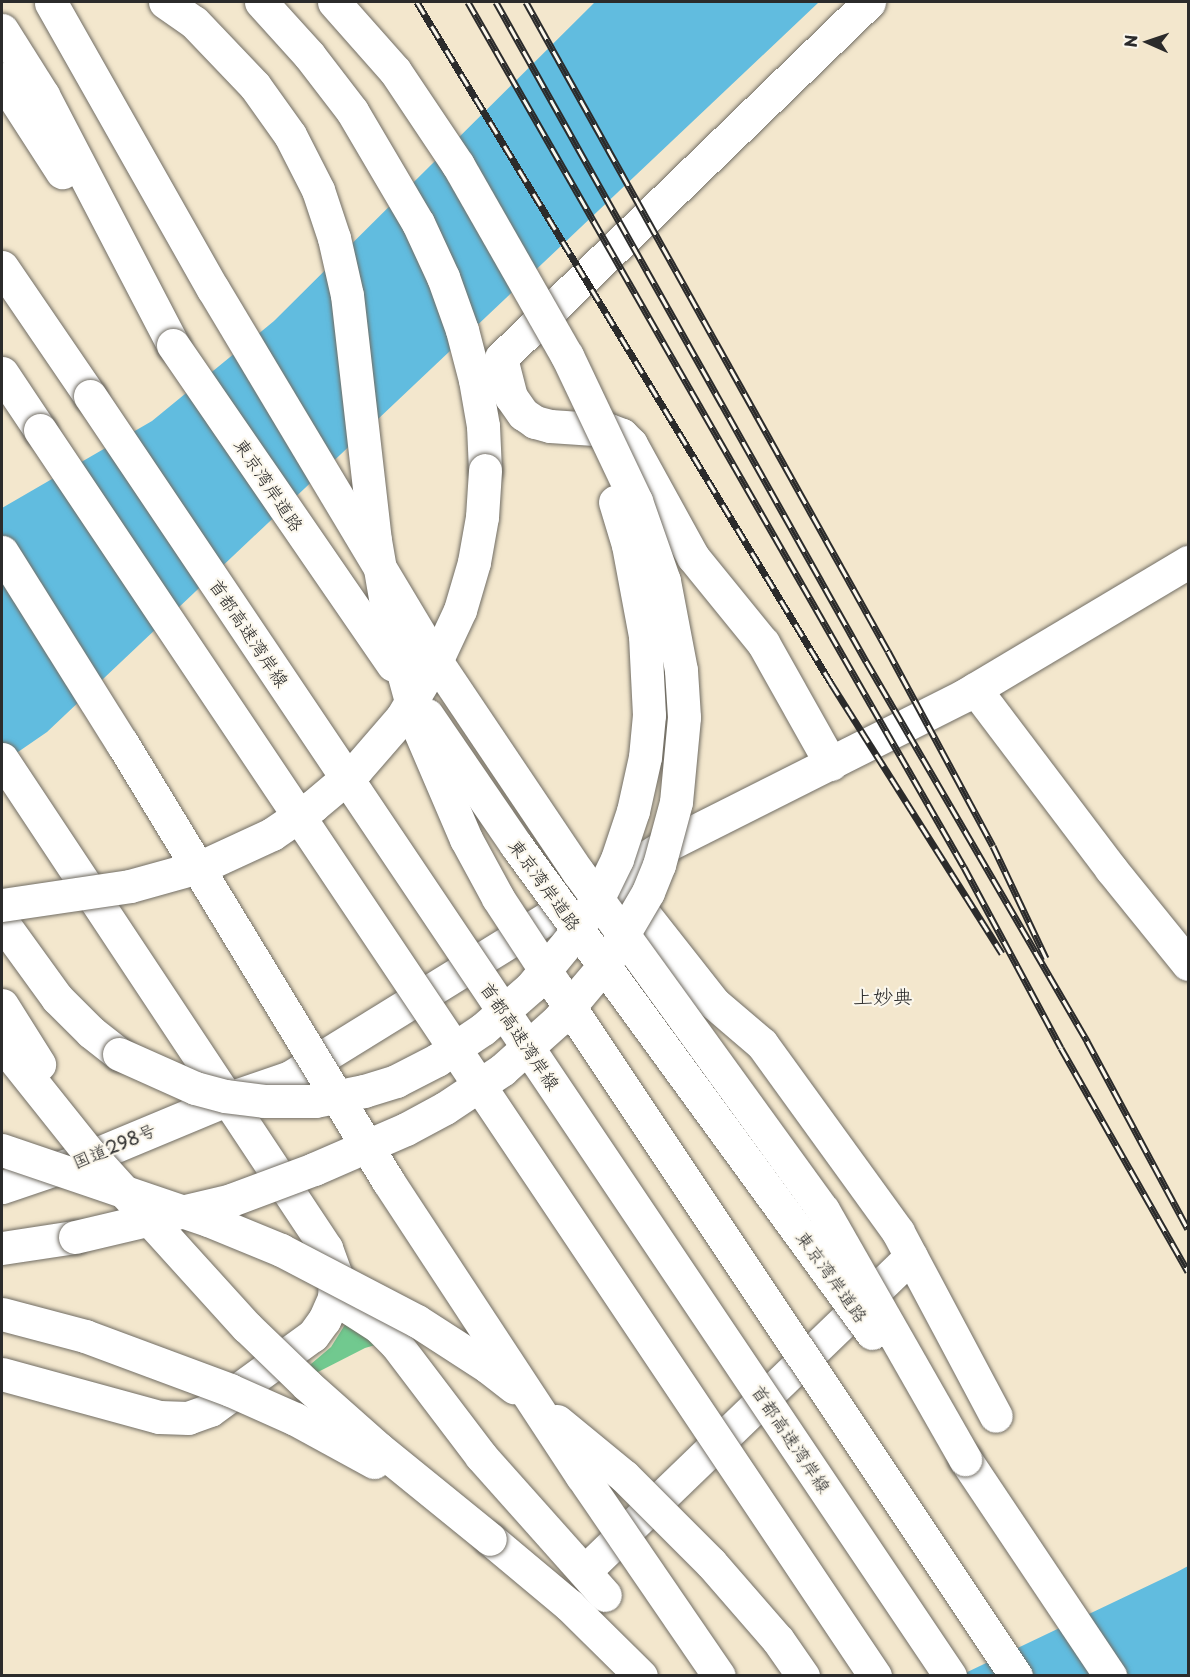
<!DOCTYPE html>
<html>
<head>
<meta charset="utf-8">
<style>
  body { margin:0 }
  #map { position:relative; width:1190px; height:1677px; overflow:hidden; background:#f3e7cd; font-family:"Playpen Sans","Klee One",sans-serif }
  div>[style] { position:absolute }
  .green>* { inset:0; background:#71c98f }
  .water>* { inset:0; background:#61bcdf }
  .roads { filter:drop-shadow(0 0 2px #716d64) drop-shadow(0 0 2px #716d64) }
  .street>* { height:33px; margin:-16.5px; padding:0 16.5px; transform-origin:16.5px; border-radius:16.5px; background:#fff }
  .secondary>* { height:33px; margin:-16.5px; padding:0 16.5px; transform-origin:16.5px; border-radius:16.5px; background:#fff }
  .highway>* { height:33px; margin:-16.5px; padding:0 16.5px; transform-origin:16.5px; border-radius:16.5px; background:#fff }
  .rail>* { height:7px; margin-top:-3.5px; transform-origin:0; background:repeating-linear-gradient(90deg,#fbf7ec 0 14px,#2b2b2b 0 28px); box-sizing:border-box; border-block:2px solid #2b2b2b }
  .bridges { filter:drop-shadow(0 0 2px #716d64) drop-shadow(0 0 2px #716d64) }
  .highway-bridge>* { height:33px; margin:-16.5px; padding:0 16.5px; transform-origin:16.5px; border-radius:16.5px; background:#fff }
  span { translate:-50% -50%; white-space:nowrap; text-align:center; line-height:1.15; -webkit-text-stroke:4.5px #fbf7ec; paint-order:stroke }
  .street-label { font-size:18px; color:#2b2b2b }
  .neighbourhood-label { font-size:20px; color:#2b2b2b }
  .frame { position:absolute; inset:0; border:3px solid #2b2b2b; pointer-events:none }
  .north { position:absolute; left:1118px; top:12px; width:60px; height:60px; -webkit-text-stroke:4px #fbf7ec; paint-order:stroke; rotate:273deg; font-size:16px; font-weight:700; line-height:24px; text-align:center; color:#2b2b2b }
  .north::after { content:''; display:block; margin:auto; width:21px; height:27px; background:#2b2b2b; clip-path:polygon(50% 0,100% 100%,50% 72%,0 100%) }
</style>
</head>
<body>
<div id="map">
  <div class="green">
    <i style="clip-path:polygon(346px 1323px,382px 1343px,365px 1348px,318px 1372px,298px 1375px,331px 1347px)"></i>
  </div>
  <div class="water">
    <i style="clip-path:polygon(595px 2px,819px 2px,47px 732px,2px 763px,2px 508px,152px 421px,274px 321px)"></i>
    <i style="clip-path:polygon(1188px 1566px,1188px 1675px,959px 1676px,1177px 1572px)"></i>
  </div>
  <div class="roads">
    <div class="street">
      <i style="left:975px;top:689px;width:226px;rotate:52.9deg"></i>
      <i style="left:1111px;top:869px;width:122px;rotate:51deg"></i>
      <i style="left:831px;top:764px;width:139px;rotate:-119.3deg"></i>
      <i style="left:763px;top:643px;width:111px;rotate:-129.1deg"></i>
      <i style="left:693px;top:557px;width:129px;rotate:-118.8deg"></i>
      <i style="left:631px;top:444px;width:13px;rotate:-135deg"></i>
      <i style="left:622px;top:435px;width:14px;rotate:-159deg"></i>
      <i style="left:609px;top:430px;width:59px;rotate:-176.1deg"></i>
      <i style="left:550px;top:426px;width:16px;rotate:-165deg"></i>
      <i style="left:535px;top:422px;width:14px;rotate:-146deg"></i>
      <i style="left:523px;top:414px;width:21px;rotate:-125deg"></i>
      <i style="left:511px;top:397px;width:40px;rotate:-104.4deg"></i>
      <i style="left:501px;top:358px;width:512px;rotate:-44.05deg"></i>
      <i style="left:614px;top:876px;width:162px;rotate:51.8deg"></i>
      <i style="left:714px;top:1003px;width:63px;rotate:40.5deg"></i>
      <i style="left:762px;top:1044px;width:232px;rotate:54.1deg"></i>
      <i style="left:898px;top:1232px;width:208px;rotate:62deg"></i>
      <i style="left:334px;top:1298px;width:54px;rotate:32.8deg"></i>
      <i style="left:379px;top:1327px;width:24px;rotate:45deg"></i>
      <i style="left:396px;top:1344px;width:141px;rotate:52.8deg"></i>
      <i style="left:481px;top:1456px;width:186px;rotate:48.3deg"></i>
      <i style="left:585px;top:1571px;width:453px;rotate:-44deg"></i>
    </div>
    <div class="secondary">
      <i style="left:2px;top:759px;width:587px;rotate:56.47deg"></i>
      <i style="left:326px;top:1248px;width:27px;rotate:70deg"></i>
      <i style="left:335px;top:1273px;width:25px;rotate:92deg"></i>
      <i style="left:334px;top:1298px;width:24px;rotate:114deg"></i>
      <i style="left:324px;top:1320px;width:19px;rotate:126deg"></i>
      <i style="left:313px;top:1335px;width:127px;rotate:143.9deg"></i>
      <i style="left:210px;top:1410px;width:23px;rotate:160deg"></i>
      <i style="left:188px;top:1418px;width:29px;rotate:-178deg"></i>
      <i style="left:159px;top:1417px;width:163px;rotate:-164.7deg"></i>
      <i style="left:227px;top:1099px;width:67px;rotate:-19.2deg"></i>
      <i style="left:290px;top:1077px;width:438px;rotate:-31.7deg"></i>
      <i style="left:663px;top:847px;width:338px;rotate:-26.7deg"></i>
      <i style="left:965px;top:695px;width:260px;rotate:-30.8deg"></i>
    </div>
    <div class="highway">
      <i style="left:261px;top:2px;width:72px;rotate:47.8deg"></i>
      <i style="left:309px;top:55px;width:71px;rotate:52.5deg"></i>
      <i style="left:352px;top:111px;width:130px;rotate:59.5deg"></i>
      <i style="left:418px;top:223px;width:60px;rotate:65.2deg"></i>
      <i style="left:443px;top:277px;width:56px;rotate:70.3deg"></i>
      <i style="left:462px;top:330px;width:52px;rotate:75.4deg"></i>
      <i style="left:475px;top:380px;width:47px;rotate:80.1deg"></i>
      <i style="left:483px;top:426px;width:44px;rotate:87.4deg"></i>
      <i style="left:2px;top:30px;width:77px;rotate:57.8deg"></i>
      <i style="left:43px;top:95px;width:282px;rotate:62.5deg"></i>
      <i style="left:2px;top:79px;width:111px;rotate:57.2deg"></i>
      <i style="left:2px;top:267px;width:156px;rotate:55.7deg"></i>
      <i style="left:2px;top:373px;width:69px;rotate:56.3deg"></i>
      <i style="left:2px;top:922px;width:94px;rotate:54.1deg"></i>
      <i style="left:57px;top:998px;width:48px;rotate:45deg"></i>
      <i style="left:91px;top:1032px;width:36px;rotate:38deg"></i>
      <i style="left:2px;top:1187px;width:84px;rotate:-18.6deg"></i>
      <i style="left:82px;top:1160px;width:156px;rotate:-22.6deg"></i>
      <i style="left:2px;top:1248px;width:74px;rotate:-8.6deg"></i>
      <i style="left:965px;top:1459px;width:261px;rotate:56.2deg"></i>
      <i style="left:490px;top:1539px;width:103px;rotate:39.9deg"></i>
      <i style="left:569px;top:1605px;width:101px;rotate:44.6deg"></i>
    </div>
  </div>
  <div class="rail">
    <i style="left:417px;top:2px;width:797px;rotate:58.7deg"></i>
    <i style="left:831px;top:683px;width:320px;rotate:57.7deg"></i>
    <i style="left:468px;top:2px;width:997px;rotate:60.17deg"></i>
    <i style="left:964px;top:867px;width:205px;rotate:61.8deg"></i>
    <i style="left:1061px;top:1048px;width:257px;rotate:60.4deg"></i>
    <i style="left:496px;top:2px;width:756px;rotate:60.69deg"></i>
    <i style="left:866px;top:661px;width:440px;rotate:59.8deg"></i>
    <i style="left:1087px;top:1041px;width:213px;rotate:61.8deg"></i>
    <i style="left:526px;top:2px;width:743px;rotate:60.85deg"></i>
    <i style="left:888px;top:651px;width:221px;rotate:61.7deg"></i>
    <i style="left:993px;top:846px;width:124px;rotate:64.7deg"></i>
  </div>
  <div class="bridges">
    <div class="highway-bridge">
      <i style="left:165px;top:2px;width:35px;rotate:35deg"></i>
      <i style="left:194px;top:22px;width:88px;rotate:46.4deg"></i>
      <i style="left:255px;top:86px;width:60px;rotate:54.5deg"></i>
      <i style="left:290px;top:135px;width:62px;rotate:63deg"></i>
      <i style="left:318px;top:190px;width:51px;rotate:71.6deg"></i>
      <i style="left:334px;top:238px;width:58px;rotate:77.2deg"></i>
      <i style="left:347px;top:295px;width:247px;rotate:83.5deg"></i>
      <i style="left:375px;top:540px;width:82px;rotate:80.2deg"></i>
      <i style="left:389px;top:621px;width:110px;rotate:74.7deg"></i>
      <i style="left:418px;top:727px;width:122px;rotate:66.8deg"></i>
      <i style="left:466px;top:839px;width:67px;rotate:61.5deg"></i>
      <i style="left:498px;top:898px;width:108px;rotate:56.8deg"></i>
      <i style="left:557px;top:988px;width:827px;rotate:56.29deg"></i>
      <i style="left:51px;top:3px;width:329px;rotate:60.5deg"></i>
      <i style="left:213px;top:289px;width:427px;rotate:59.1deg"></i>
      <i style="left:432px;top:655px;width:262px;rotate:56.1deg"></i>
      <i style="left:578px;top:872px;width:417px;rotate:54.1deg"></i>
      <i style="left:823px;top:1210px;width:287px;rotate:60.3deg"></i>
      <i style="left:173px;top:345px;width:388px;rotate:55.5deg"></i>
      <i style="left:90px;top:396px;width:1542px;rotate:56.1deg"></i>
      <i style="left:40px;top:430px;width:1500px;rotate:56.17deg"></i>
      <i style="left:2px;top:552px;width:226px;rotate:57.9deg"></i>
      <i style="left:122px;top:743px;width:512px;rotate:58.73deg"></i>
      <i style="left:388px;top:1181px;width:353px;rotate:56.7deg"></i>
      <i style="left:582px;top:1476px;width:242px;rotate:55.6deg"></i>
      <i style="left:427px;top:715px;width:158px;rotate:55.6deg"></i>
      <i style="left:516px;top:845px;width:604px;rotate:53.89deg"></i>
      <i style="left:2px;top:905px;width:129px;rotate:-8.4deg"></i>
      <i style="left:130px;top:886px;width:78px;rotate:-15.6deg"></i>
      <i style="left:205px;top:865px;width:74px;rotate:-24.8deg"></i>
      <i style="left:272px;top:834px;width:50px;rotate:-34.3deg"></i>
      <i style="left:313px;top:806px;width:57px;rotate:-40.1deg"></i>
      <i style="left:357px;top:769px;width:69px;rotate:-49.1deg"></i>
      <i style="left:402px;top:717px;width:72px;rotate:-59.2deg"></i>
      <i style="left:439px;top:655px;width:50px;rotate:-65deg"></i>
      <i style="left:460px;top:610px;width:50px;rotate:-73.7deg"></i>
      <i style="left:474px;top:562px;width:46px;rotate:-79.9deg"></i>
      <i style="left:482px;top:517px;width:47px;rotate:-86.3deg"></i>
      <i style="left:2px;top:1005px;width:70px;rotate:57.9deg"></i>
      <i style="left:2px;top:1044px;width:139px;rotate:51.4deg"></i>
      <i style="left:89px;top:1153px;width:235px;rotate:47.8deg"></i>
      <i style="left:247px;top:1327px;width:83px;rotate:44deg"></i>
      <i style="left:307px;top:1385px;width:95px;rotate:41.6deg"></i>
      <i style="left:378px;top:1448px;width:144px;rotate:39.1deg"></i>
      <i style="left:119px;top:1054px;width:83px;rotate:24.1deg"></i>
      <i style="left:195px;top:1088px;width:31px;rotate:15deg"></i>
      <i style="left:225px;top:1096px;width:39px;rotate:7deg"></i>
      <i style="left:264px;top:1101px;width:51px"></i>
      <i style="left:315px;top:1101px;width:50px;rotate:-11.5deg"></i>
      <i style="left:364px;top:1091px;width:34px;rotate:-17deg"></i>
      <i style="left:396px;top:1081px;width:46px;rotate:-27.1deg"></i>
      <i style="left:437px;top:1060px;width:55px;rotate:-34deg"></i>
      <i style="left:483px;top:1029px;width:64px;rotate:-41.2deg"></i>
      <i style="left:531px;top:987px;width:65px;rotate:-50.6deg"></i>
      <i style="left:572px;top:937px;width:51px;rotate:-56.9deg"></i>
      <i style="left:600px;top:894px;width:39px;rotate:-64deg"></i>
      <i style="left:617px;top:859px;width:51px;rotate:-71.6deg"></i>
      <i style="left:633px;top:811px;width:55px;rotate:-77.5deg"></i>
      <i style="left:645px;top:757px;width:42px;rotate:-84.6deg"></i>
      <i style="left:649px;top:715px;width:79px;rotate:-92.9deg"></i>
      <i style="left:645px;top:636px;width:93px;rotate:-100.6deg"></i>
      <i style="left:628px;top:545px;width:45px;rotate:-106.8deg"></i>
      <i style="left:2px;top:1150px;width:218px;rotate:18.8deg"></i>
      <i style="left:208px;top:1220px;width:79px;rotate:22.3deg"></i>
      <i style="left:281px;top:1250px;width:153px;rotate:27.6deg"></i>
      <i style="left:417px;top:1321px;width:85px;rotate:32.9deg"></i>
      <i style="left:488px;top:1367px;width:33px;rotate:38deg"></i>
      <i style="left:75px;top:1237px;width:160px;rotate:-13.3deg"></i>
      <i style="left:231px;top:1200px;width:89px;rotate:-20.5deg"></i>
      <i style="left:314px;top:1169px;width:100px;rotate:-23.5deg"></i>
      <i style="left:406px;top:1129px;width:44px;rotate:-28.3deg"></i>
      <i style="left:445px;top:1108px;width:69px;rotate:-33.7deg"></i>
      <i style="left:502px;top:1070px;width:75px;rotate:-41.8deg"></i>
      <i style="left:558px;top:1020px;width:76px;rotate:-49.8deg"></i>
      <i style="left:607px;top:962px;width:81px;rotate:-59.6deg"></i>
      <i style="left:648px;top:892px;width:29px;rotate:-68deg"></i>
      <i style="left:659px;top:865px;width:65px;rotate:-74.9deg"></i>
      <i style="left:676px;top:802px;width:85px;rotate:-84.6deg"></i>
      <i style="left:684px;top:717px;width:47px;rotate:-93.7deg"></i>
      <i style="left:681px;top:670px;width:91px;rotate:-100.8deg"></i>
      <i style="left:664px;top:581px;width:85px;rotate:-109.3deg"></i>
      <i style="left:636px;top:501px;width:161px;rotate:-115.4deg"></i>
      <i style="left:567px;top:356px;width:220px;rotate:-119.7deg"></i>
      <i style="left:458px;top:165px;width:113px;rotate:-123.8deg"></i>
      <i style="left:395px;top:71px;width:92px;rotate:-131.5deg"></i>
      <i style="left:2px;top:1314px;width:86px;rotate:14.8deg"></i>
      <i style="left:85px;top:1336px;width:155px;rotate:20.4deg"></i>
      <i style="left:230px;top:1390px;width:71px;rotate:24deg"></i>
      <i style="left:295px;top:1419px;width:90px;rotate:28.6deg"></i>
      <i style="left:557px;top:1421px;width:87px;rotate:39.4deg"></i>
      <i style="left:624px;top:1476px;width:123px;rotate:45deg"></i>
      <i style="left:711px;top:1563px;width:102px;rotate:49deg"></i>
      <i style="left:778px;top:1640px;width:44px;rotate:55.2deg"></i>
    </div>
  </div>
  <div class="street-label">
    <span style="left:269px;top:485px;rotate:56deg">東京湾岸道路</span>
    <span style="left:249px;top:633px;rotate:56deg">首都高速湾岸線</span>
    <span style="left:545px;top:885px;rotate:54deg">東京湾岸道路</span>
    <span style="left:520px;top:1036px;rotate:56deg">首都高速湾岸線</span>
    <span style="left:114px;top:1146px;rotate:-23deg">国道298号</span>
    <span style="left:832px;top:1277px;rotate:54deg">東京湾岸道路</span>
    <span style="left:791px;top:1439px;rotate:56deg">首都高速湾岸線</span>
  </div>
  <div class="neighbourhood-label">
    <span style="left:883px;top:996px">上妙典</span>
  </div>
  <div class="frame"></div>
  <div class="north">N</div>
</div>
</body>
</html>
